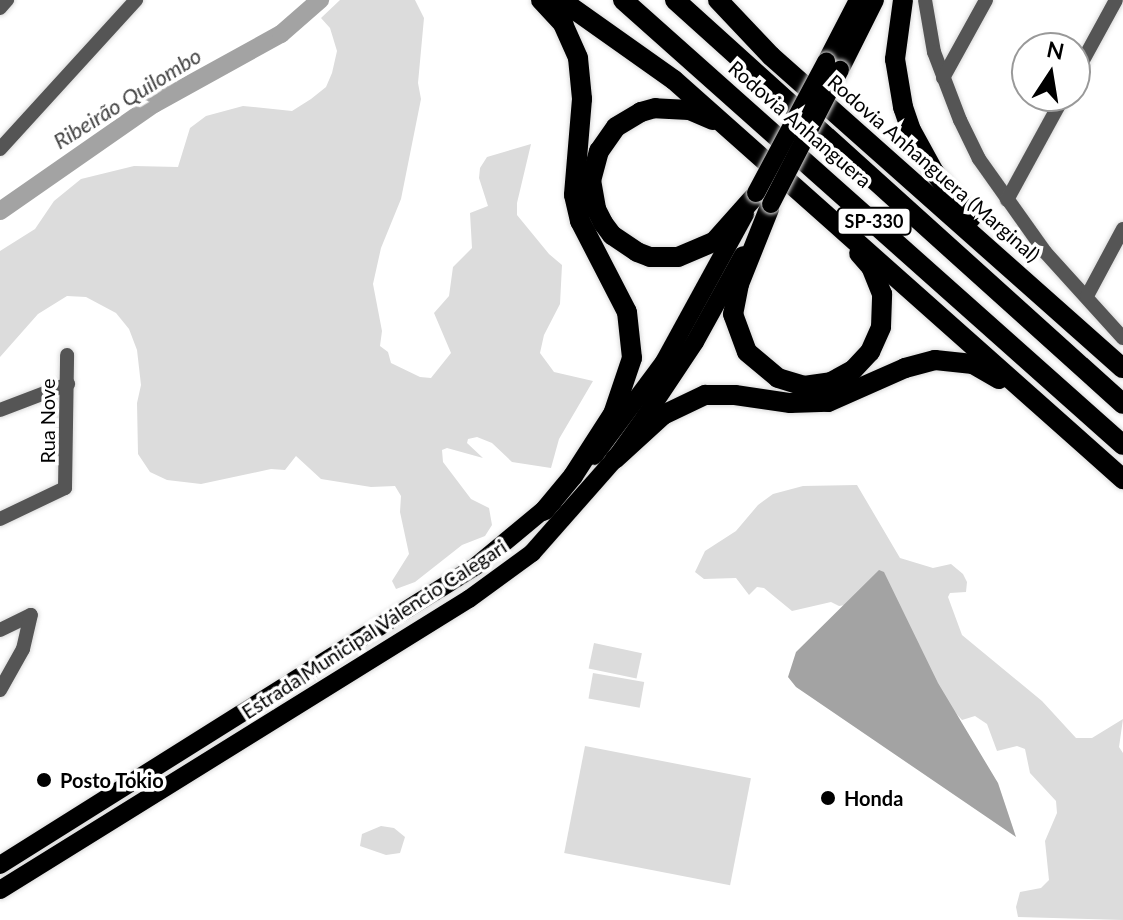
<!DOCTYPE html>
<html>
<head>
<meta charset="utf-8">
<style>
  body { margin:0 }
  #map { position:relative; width:1123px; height:920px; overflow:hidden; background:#fff; font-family:Lato,sans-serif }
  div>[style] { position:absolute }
  .green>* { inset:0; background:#dcdcdc; transform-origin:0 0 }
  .water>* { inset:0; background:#a3a3a3 }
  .river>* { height:18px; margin:-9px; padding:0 9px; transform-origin:9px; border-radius:9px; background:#a3a3a3 }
  .roads { filter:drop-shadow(0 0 2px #dbdbdb) drop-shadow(0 0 2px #dbdbdb) }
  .minor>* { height:14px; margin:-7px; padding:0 7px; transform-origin:7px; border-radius:7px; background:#555 }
  .major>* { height:18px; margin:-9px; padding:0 9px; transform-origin:9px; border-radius:9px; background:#000 }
  .highway>* { height:20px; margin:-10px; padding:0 10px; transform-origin:10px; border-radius:10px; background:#000 }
  .bridges { filter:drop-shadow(0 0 2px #dbdbdb) drop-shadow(0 0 2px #dbdbdb) }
  .major-bridge>* { height:18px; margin:-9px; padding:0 9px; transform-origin:9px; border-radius:9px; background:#000 }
  .dots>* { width:22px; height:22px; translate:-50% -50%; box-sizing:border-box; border:4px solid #fff; border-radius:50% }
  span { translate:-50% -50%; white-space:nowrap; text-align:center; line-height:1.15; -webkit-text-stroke:7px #fff; paint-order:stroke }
  .shield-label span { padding:2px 6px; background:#fff; border:2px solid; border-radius:6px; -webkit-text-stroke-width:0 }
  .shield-label { font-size:18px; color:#000; font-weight:700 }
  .street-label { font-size:20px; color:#000 }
  .poi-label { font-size:20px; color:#000; font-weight:700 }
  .left { translate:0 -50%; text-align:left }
  .water-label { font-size:22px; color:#444; font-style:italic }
  .north { position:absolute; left:1011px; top:32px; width:80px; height:80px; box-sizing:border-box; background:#fff; border:2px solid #999; border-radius:50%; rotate:12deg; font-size:22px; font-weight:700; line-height:32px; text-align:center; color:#000 }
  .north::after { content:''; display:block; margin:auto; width:28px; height:36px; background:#000; clip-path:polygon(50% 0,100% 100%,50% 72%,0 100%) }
</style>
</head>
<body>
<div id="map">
  <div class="green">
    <i style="clip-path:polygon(340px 0,415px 0,424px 18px,418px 83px,421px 99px,401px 199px,381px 248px,373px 284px,382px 331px,380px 346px,388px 352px,391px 363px,420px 377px,431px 378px,451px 353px,434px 313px,449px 296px,453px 267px,472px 248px,470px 213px,488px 206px,479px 178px,480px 168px,487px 157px,531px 144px,517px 203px,517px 215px,549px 254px,562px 265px,560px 304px,544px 335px,540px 353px,554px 372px,593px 381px,559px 439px,551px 468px,512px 462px,492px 443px,477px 437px,468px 439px,467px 443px,483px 458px,447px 448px,442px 450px,443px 462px,471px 499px,489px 508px,492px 525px,485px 536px,462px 545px,415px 582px,396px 589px,392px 581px,409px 554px,400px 512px,401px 496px,395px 486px,371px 487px,321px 479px,296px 456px,285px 470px,271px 469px,201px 484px,167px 480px,150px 472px,138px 454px,137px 403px,141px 385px,137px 350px,129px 329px,116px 313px,86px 297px,67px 296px,38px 314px,0 357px,0 251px,35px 229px,54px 201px,81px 179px,134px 166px,178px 167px,190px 128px,206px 116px,243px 106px,292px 111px,311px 99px,326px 87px,332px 73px,337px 51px,330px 28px,321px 18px)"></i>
    <i style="clip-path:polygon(857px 485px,900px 558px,933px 568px,951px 564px,963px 574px,967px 582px,966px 592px,950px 593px,948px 597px,962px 635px,1042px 701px,1076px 738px,1092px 738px,1123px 719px,1119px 747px,1123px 753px,1123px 920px,1018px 917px,1016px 907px,1020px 892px,1041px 888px,1049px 880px,1045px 841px,1057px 813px,1056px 801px,1030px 773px,1025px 749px,1017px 746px,997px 751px,987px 724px,975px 716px,962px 720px,858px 603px,839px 606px,831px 602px,792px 611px,764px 588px,757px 587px,749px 595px,736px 578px,704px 579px,695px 572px,705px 551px,736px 531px,758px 505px,773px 494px,803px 486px)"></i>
    <i style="left:594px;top:643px;width:49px;height:26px;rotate:12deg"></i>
    <i style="left:593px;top:673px;width:52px;height:26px;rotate:10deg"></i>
    <i style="left:585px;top:746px;width:169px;height:109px;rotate:11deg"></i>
    <i style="clip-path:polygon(381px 826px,394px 828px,405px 837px,400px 853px,386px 855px,360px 846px,362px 834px)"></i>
  </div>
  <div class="water">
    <i style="clip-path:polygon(879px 570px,884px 572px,938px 683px,998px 783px,1016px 837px,796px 687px,788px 677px,796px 652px)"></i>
  </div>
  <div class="river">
    <i style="left:0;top:211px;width:188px;rotate:-34.8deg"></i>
    <i style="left:154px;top:104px;width:145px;rotate:-28.9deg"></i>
    <i style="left:281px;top:34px;width:52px;rotate:-41.1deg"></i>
  </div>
  <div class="roads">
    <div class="minor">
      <i style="left:925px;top:0;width:53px;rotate:80.2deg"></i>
      <i style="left:934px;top:52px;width:73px;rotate:69.1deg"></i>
      <i style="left:960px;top:120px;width:43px;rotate:64deg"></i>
      <i style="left:979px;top:159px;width:114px;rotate:54.6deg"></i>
      <i style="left:1045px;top:252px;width:116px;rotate:47.8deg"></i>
      <i style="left:0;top:8px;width:11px;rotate:-49deg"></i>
      <i style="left:1075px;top:75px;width:85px;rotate:-61.3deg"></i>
      <i style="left:943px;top:78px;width:89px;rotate:-61.1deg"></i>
      <i style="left:0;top:149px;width:202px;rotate:-47.6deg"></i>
      <i style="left:1007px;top:200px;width:119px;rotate:-61.3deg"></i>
      <i style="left:1087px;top:296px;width:76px;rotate:-61.8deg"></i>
      <i style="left:0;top:410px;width:73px;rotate:-20.9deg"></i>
      <i style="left:0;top:519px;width:72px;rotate:-25.5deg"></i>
      <i style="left:65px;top:488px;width:133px;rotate:-89.1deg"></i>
      <i style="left:0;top:630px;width:34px;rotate:-26deg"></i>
      <i style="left:0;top:690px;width:47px;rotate:-60.7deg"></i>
      <i style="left:23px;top:649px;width:35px;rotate:-77deg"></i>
    </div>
    <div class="major">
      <i style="left:826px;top:62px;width:70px;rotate:-62.7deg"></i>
      <i style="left:840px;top:70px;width:78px;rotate:-63.4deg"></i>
      <i style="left:594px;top:456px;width:117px;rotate:-53.3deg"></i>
      <i style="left:664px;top:362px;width:169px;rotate:-61.3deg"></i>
      <i style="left:0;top:865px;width:562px;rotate:-32.14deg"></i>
      <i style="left:476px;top:566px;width:100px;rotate:-39.7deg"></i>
      <i style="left:0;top:890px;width:552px;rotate:-31.82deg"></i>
      <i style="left:469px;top:599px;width:78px;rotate:-36.1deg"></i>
      <i style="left:532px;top:553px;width:125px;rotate:-48.6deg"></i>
      <i style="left:615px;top:459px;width:52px;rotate:-54.5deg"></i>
      <i style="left:645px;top:417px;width:90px;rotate:-56.3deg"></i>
      <i style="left:695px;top:342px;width:99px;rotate:-61.1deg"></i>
    </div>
    <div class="highway">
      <i style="left:541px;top:0;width:33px;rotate:47deg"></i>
      <i style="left:563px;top:24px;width:37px;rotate:66deg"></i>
      <i style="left:578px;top:58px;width:41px;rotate:84.4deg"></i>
      <i style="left:582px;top:99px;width:96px;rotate:94.8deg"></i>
      <i style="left:574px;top:195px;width:27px;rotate:77deg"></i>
      <i style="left:580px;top:221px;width:102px;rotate:62.7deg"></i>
      <i style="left:627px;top:312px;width:46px;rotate:83.8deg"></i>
      <i style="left:632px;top:358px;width:59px;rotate:108.7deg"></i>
      <i style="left:613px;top:414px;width:74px;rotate:122.8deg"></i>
      <i style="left:573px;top:476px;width:45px;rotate:129.6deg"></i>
      <i style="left:561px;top:0;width:138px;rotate:35.3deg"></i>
      <i style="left:674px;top:80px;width:601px;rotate:41.63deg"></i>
      <i style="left:623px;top:0;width:669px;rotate:41.67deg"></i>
      <i style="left:675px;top:0;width:603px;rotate:42.04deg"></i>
      <i style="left:718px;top:0;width:77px;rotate:46.6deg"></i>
      <i style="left:771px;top:56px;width:470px;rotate:41.6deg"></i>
      <i style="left:903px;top:0;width:60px;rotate:97.7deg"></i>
      <i style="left:895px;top:59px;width:49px;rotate:80.5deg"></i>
      <i style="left:903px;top:107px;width:24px;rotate:71deg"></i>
      <i style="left:911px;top:130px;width:48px;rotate:61.3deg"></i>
      <i style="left:934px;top:172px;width:59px;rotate:51.2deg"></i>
      <i style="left:713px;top:120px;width:26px;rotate:-157deg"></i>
      <i style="left:689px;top:110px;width:34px;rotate:-177deg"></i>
      <i style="left:655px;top:108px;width:15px;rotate:164deg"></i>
      <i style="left:641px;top:112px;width:29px;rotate:149deg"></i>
      <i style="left:616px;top:127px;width:29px;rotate:125deg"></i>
      <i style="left:599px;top:151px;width:30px;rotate:105deg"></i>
      <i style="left:591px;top:180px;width:29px;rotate:80deg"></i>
      <i style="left:596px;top:209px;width:16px;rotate:63deg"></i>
      <i style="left:603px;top:223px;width:15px;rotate:53deg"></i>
      <i style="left:612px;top:235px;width:30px;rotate:34deg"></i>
      <i style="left:637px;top:252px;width:14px;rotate:21deg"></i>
      <i style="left:650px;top:257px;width:28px"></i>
      <i style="left:678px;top:257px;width:39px;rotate:-23deg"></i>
      <i style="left:714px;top:242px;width:60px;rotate:-48.4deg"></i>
      <i style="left:769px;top:209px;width:81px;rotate:111.8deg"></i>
      <i style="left:739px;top:284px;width:31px;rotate:101deg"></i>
      <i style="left:733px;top:314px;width:40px;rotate:69.8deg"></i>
      <i style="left:747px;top:352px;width:40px;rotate:40deg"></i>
      <i style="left:778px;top:378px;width:27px;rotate:17deg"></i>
      <i style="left:804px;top:386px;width:27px;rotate:-8deg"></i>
      <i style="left:831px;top:382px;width:25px;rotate:-29deg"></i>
      <i style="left:853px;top:370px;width:25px;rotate:-47deg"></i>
      <i style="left:870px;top:352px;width:27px;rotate:-66deg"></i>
      <i style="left:881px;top:327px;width:33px;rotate:-88deg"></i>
      <i style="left:882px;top:294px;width:29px;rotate:-112deg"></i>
      <i style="left:871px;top:267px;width:18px;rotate:-131deg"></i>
      <i style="left:615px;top:459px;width:65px;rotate:-42.5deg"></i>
      <i style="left:663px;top:415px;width:47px;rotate:-25.5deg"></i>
      <i style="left:705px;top:395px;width:30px"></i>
      <i style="left:735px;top:395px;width:56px;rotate:8.3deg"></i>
      <i style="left:790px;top:403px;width:38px;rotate:-2deg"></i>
      <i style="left:828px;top:402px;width:84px;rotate:-23.8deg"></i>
      <i style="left:905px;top:368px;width:31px;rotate:-15deg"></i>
      <i style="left:935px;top:360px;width:38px;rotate:6deg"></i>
      <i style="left:973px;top:364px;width:30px;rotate:30deg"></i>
    </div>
  </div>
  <div class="bridges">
    <div class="major-bridge">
      <i style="left:756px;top:193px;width:149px;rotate:-61.9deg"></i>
      <i style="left:771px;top:204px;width:151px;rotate:-62.8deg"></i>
    </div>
  </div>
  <div class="dots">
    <i style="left:44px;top:780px;background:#000"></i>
    <i style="left:828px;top:798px;background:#000"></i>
  </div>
  <div class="shield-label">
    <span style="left:874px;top:221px">SP-330</span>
  </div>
  <div class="street-label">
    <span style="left:800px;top:124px;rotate:41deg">Rodovia Anhanguera</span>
    <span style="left:934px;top:168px;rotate:41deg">Rodovia Anhanguera (Marginal)</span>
    <span style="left:47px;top:421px;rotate:-90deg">Rua Nove</span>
    <span style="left:374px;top:629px;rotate:-33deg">Estrada Municipal Valencio Calegari</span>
  </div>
  <div class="poi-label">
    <span class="left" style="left:60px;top:780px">Posto Tokio</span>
    <span class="left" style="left:844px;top:798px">Honda</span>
  </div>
  <div class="water-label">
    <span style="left:127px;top:98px;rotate:-32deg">Ribeirão Quilombo</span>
  </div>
  <div class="north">N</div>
</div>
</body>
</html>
